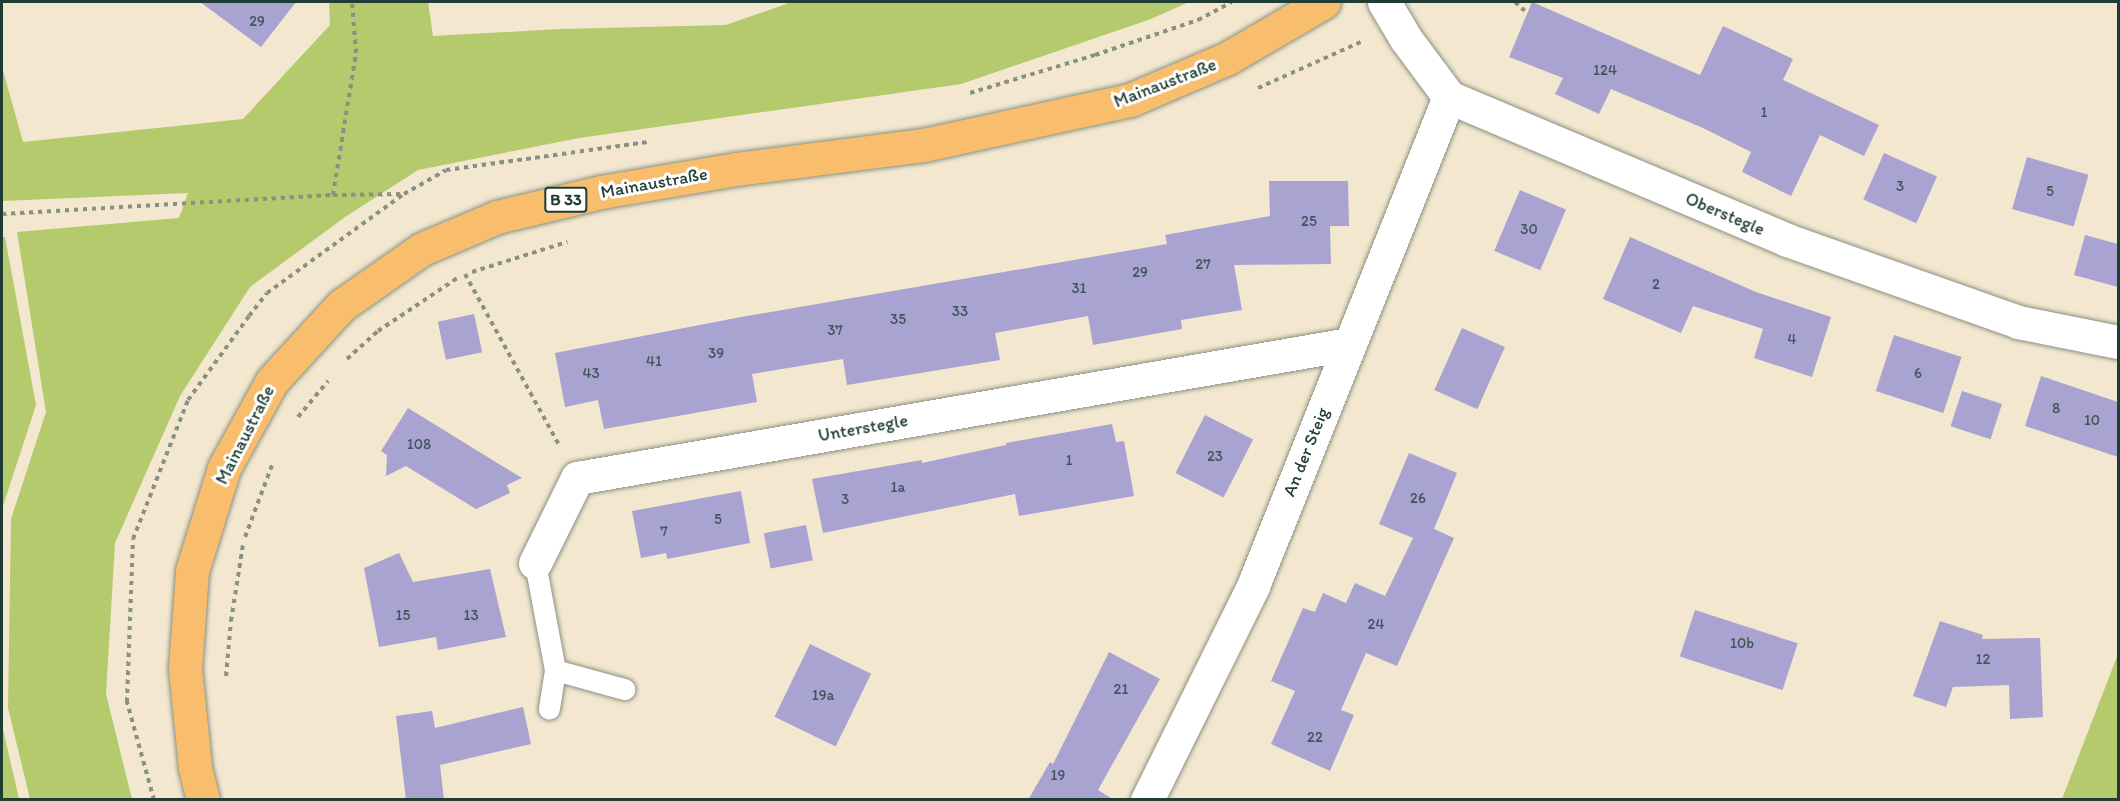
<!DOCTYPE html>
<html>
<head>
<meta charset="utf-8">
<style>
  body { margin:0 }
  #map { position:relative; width:2120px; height:801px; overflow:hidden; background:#f3e7cf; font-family:Itim,sans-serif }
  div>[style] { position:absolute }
  .green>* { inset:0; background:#b5c96d }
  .building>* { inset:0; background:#a8a3d0; transform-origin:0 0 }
  .path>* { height:4px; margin-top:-2px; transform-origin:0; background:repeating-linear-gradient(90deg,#899282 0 4.5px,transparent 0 9px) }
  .roads { filter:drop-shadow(0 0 2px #899282) drop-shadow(0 0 2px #899282) }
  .lane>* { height:21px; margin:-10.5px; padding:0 10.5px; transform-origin:10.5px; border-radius:10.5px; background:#fff }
  .street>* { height:33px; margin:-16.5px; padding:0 16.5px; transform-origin:16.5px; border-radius:16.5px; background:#fff }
  .primary>* { height:33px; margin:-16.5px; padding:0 16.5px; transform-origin:16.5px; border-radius:16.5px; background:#f9be6d }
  span { translate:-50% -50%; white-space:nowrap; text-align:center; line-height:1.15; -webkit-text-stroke:6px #fff; paint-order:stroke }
  .number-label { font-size:15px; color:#41565b }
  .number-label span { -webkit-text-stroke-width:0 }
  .shield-label span { padding:2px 4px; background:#fff; border:2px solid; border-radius:4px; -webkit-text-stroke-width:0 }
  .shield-label { font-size:16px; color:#1f3d34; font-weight:700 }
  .street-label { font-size:18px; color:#1f3d34 }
  .frame { position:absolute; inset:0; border:3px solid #1f3d34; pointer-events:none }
</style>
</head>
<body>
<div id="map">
  <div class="green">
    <i style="clip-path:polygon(329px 2px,428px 2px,433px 36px,561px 29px,726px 25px,792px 2px,1189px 2px,1151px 19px,961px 84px,579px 138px,418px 170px,345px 217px,250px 287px,180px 396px,115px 543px,106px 694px,132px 799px,30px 799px,8px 708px,11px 519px,46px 412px,17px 232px,179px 218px,188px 193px,2px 201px,2px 67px,23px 142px,243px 119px,330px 25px)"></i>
    <i style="clip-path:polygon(2px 237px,5px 237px,36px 405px,2px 509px)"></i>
    <i style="clip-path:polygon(2118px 654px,2118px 799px,2062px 799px)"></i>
    <i style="clip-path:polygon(2px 725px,19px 799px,2px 799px)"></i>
  </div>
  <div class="building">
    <i style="clip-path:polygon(200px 2px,296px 2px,261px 47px)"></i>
    <i style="clip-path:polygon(1532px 2px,1700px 75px,1723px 26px,1793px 59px,1783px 80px,1879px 125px,1864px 156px,1820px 135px,1791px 196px,1742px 172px,1751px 152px,1703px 128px,1611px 89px,1599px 114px,1555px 94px,1563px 78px,1509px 57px)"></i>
    <i style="left:1884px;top:153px;width:58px;height:51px;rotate:24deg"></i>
    <i style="left:2027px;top:157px;width:64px;height:54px;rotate:16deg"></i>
    <i style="clip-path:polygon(1269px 181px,1348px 181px,1349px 226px,1330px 226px,1331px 264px,1234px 265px,1242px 310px,1181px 320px,1182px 329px,1093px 345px,1088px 316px,995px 333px,1000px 360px,847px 385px,843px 359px,752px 374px,757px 402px,604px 429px,598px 400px,565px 407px,555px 353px,741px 317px,1167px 244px,1165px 235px,1270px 216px)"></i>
    <i style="left:1520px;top:190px;width:50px;height:66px;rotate:23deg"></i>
    <i style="clip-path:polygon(2085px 235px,2118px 244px,2118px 287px,2074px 275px)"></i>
    <i style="clip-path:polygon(1630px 237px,1756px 292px,1831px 317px,1812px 377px,1754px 358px,1763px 329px,1693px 306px,1681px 333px,1603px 299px)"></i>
    <i style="left:474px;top:314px;width:39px;height:37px;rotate:78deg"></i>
    <i style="left:1462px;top:328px;width:47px;height:68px;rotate:24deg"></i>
    <i style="left:1894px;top:335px;width:71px;height:59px;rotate:18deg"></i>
    <i style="clip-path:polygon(2041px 376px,2118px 402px,2118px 457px,2025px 426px)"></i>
    <i style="left:1962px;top:391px;width:42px;height:37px;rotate:18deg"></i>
    <i style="clip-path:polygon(408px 408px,494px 461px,522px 478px,507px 485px,510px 493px,476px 509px,406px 466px,386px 476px,387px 455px,381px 451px)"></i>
    <i style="left:1205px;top:415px;width:54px;height:65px;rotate:27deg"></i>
    <i style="clip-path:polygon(1112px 424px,1116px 442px,1124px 441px,1134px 496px,1019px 516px,1015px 494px,823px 533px,812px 479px,922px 460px,922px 463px,1006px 445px,1006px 443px)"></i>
    <i style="clip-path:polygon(1409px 453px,1457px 473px,1434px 529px,1454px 538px,1397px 666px,1366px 653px,1341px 710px,1354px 715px,1330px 771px,1271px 744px,1295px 691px,1271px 681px,1303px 608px,1315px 612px,1323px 593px,1346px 603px,1355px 583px,1385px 596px,1413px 538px,1379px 524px)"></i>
    <i style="clip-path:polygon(741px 491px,750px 543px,667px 559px,666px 553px,641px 558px,632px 511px)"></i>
    <i style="left:806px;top:525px;width:36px;height:43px;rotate:79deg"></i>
    <i style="clip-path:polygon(399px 553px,413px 582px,490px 569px,506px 637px,438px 650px,436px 637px,379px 647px,364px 568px)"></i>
    <i style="left:1695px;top:610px;width:108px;height:49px;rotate:18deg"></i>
    <i style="clip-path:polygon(1940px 621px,1983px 635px,1982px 639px,2040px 638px,2043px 717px,2010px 719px,2009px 685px,1953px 687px,1946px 707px,1913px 696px)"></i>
    <i style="left:810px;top:644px;width:68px;height:81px;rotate:26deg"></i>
    <i style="clip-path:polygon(1109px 652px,1160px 679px,1098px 790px,1114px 800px,1028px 800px,1050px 762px,1053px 764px)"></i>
    <i style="clip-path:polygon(523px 707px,531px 744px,440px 765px,444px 800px,406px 800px,396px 716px,432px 711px,435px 728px)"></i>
  </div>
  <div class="path">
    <i style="left:1515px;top:2px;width:13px;rotate:42deg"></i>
    <i style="left:1258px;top:88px;width:115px;rotate:-24.1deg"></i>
    <i style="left:970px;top:93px;width:131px;rotate:-16.9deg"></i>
    <i style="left:1095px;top:55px;width:109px;rotate:-18.8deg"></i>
    <i style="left:1198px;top:20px;width:38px;rotate:-28deg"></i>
    <i style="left:333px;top:195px;width:144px;rotate:-80.8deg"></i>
    <i style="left:356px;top:53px;width:51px;rotate:-94.5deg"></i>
    <i style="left:2px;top:214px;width:332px;rotate:-3.3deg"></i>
    <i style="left:333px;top:195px;width:69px;rotate:-0.8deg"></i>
    <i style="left:472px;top:272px;width:100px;rotate:-17.5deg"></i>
    <i style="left:465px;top:274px;width:197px;rotate:61.2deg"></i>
    <i style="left:347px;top:359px;width:42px;rotate:-42.1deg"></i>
    <i style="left:378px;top:331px;width:97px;rotate:-33.7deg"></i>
    <i style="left:298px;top:417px;width:47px;rotate:-50.2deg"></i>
    <i style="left:245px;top:537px;width:77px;rotate:-69.4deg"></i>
    <i style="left:226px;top:676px;width:55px;rotate:-84.8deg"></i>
    <i style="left:231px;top:621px;width:78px;rotate:-81.1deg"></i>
    <i style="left:154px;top:800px;width:102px;rotate:-105.4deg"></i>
    <i style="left:127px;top:702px;width:163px;rotate:-87.9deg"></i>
    <i style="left:133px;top:539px;width:149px;rotate:-68.4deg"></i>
    <i style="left:188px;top:400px;width:104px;rotate:-54deg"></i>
    <i style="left:249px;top:316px;width:29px;rotate:-52deg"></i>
    <i style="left:267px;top:293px;width:169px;rotate:-35.9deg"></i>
    <i style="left:404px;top:194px;width:48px;rotate:-29.7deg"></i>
    <i style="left:446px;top:170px;width:205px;rotate:-7.9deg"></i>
  </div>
  <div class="roads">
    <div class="lane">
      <i style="left:535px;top:563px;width:109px;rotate:79.4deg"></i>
      <i style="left:555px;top:670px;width:39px;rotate:99deg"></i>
      <i style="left:555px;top:670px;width:72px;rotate:15.4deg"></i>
    </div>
    <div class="street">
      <i style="left:1384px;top:2px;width:43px;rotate:59.3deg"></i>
      <i style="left:1406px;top:39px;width:72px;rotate:53.4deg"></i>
      <i style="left:1449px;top:97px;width:367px;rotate:22.9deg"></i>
      <i style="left:1787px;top:240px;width:245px;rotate:19.5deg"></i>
      <i style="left:2018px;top:322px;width:102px;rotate:11.3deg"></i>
      <i style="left:535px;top:563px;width:95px;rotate:-63.7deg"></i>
      <i style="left:577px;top:478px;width:784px;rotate:-9.85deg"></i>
      <i style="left:1147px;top:800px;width:239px;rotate:-63.6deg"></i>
      <i style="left:1253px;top:586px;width:527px;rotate:-68.16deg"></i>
    </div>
    <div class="primary">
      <i style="left:203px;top:800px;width:34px;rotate:-104deg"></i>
      <i style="left:195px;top:767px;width:99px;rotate:-95.8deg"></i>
      <i style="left:185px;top:669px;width:98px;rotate:-85.9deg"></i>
      <i style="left:192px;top:571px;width:108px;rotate:-72.7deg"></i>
      <i style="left:224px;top:468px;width:99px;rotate:-61.1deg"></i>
      <i style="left:272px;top:381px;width:103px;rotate:-47.4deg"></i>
      <i style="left:342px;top:305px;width:98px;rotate:-35deg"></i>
      <i style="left:422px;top:249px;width:82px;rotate:-23.1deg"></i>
      <i style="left:497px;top:217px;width:107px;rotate:-13.5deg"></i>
      <i style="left:601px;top:192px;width:137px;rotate:-9.7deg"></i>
      <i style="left:736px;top:169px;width:189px;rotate:-7.3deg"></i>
      <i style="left:923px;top:145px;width:212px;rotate:-12.3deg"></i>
      <i style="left:1130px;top:100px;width:107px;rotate:-23.2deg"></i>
      <i style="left:1228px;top:58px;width:111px;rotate:-30.3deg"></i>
    </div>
  </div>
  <div class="number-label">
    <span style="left:257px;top:22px">29</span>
    <span style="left:1605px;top:71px">124</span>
    <span style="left:1764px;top:113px">1</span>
    <span style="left:1900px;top:187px">3</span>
    <span style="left:2050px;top:192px">5</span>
    <span style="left:1309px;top:222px">25</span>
    <span style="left:1529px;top:230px">30</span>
    <span style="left:1203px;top:265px">27</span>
    <span style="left:1140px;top:273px">29</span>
    <span style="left:1656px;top:285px">2</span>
    <span style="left:1079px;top:289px">31</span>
    <span style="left:960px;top:312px">33</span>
    <span style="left:898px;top:320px">35</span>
    <span style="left:835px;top:331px">37</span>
    <span style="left:1792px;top:340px">4</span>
    <span style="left:716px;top:354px">39</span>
    <span style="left:654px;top:362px">41</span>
    <span style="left:591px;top:374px">43</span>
    <span style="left:1918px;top:374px">6</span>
    <span style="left:2056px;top:409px">8</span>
    <span style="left:2092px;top:421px">10</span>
    <span style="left:419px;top:445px">108</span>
    <span style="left:1215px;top:457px">23</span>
    <span style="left:1069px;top:461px">1</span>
    <span style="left:898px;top:488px">1a</span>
    <span style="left:1418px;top:499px">26</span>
    <span style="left:845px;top:500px">3</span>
    <span style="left:718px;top:520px">5</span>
    <span style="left:664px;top:532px">7</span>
    <span style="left:403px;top:616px">15</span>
    <span style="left:471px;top:616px">13</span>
    <span style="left:1376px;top:625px">24</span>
    <span style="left:1742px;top:644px">10b</span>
    <span style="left:1983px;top:660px">12</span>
    <span style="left:1121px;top:690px">21</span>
    <span style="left:823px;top:696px">19a</span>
    <span style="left:1315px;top:738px">22</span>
    <span style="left:1058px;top:776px">19</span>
  </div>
  <div class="shield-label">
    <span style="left:566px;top:200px">B 33</span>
  </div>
  <div class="street-label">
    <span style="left:1165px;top:83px;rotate:-21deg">Mainaustraße</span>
    <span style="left:654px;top:183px;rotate:-10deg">Mainaustraße</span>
    <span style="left:1725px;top:214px;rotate:23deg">Oberstegle</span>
    <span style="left:863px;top:428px;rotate:-10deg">Unterstegle</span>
    <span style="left:245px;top:435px;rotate:-63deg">Mainaustraße</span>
    <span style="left:1306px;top:452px;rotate:-68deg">An der Steig</span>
  </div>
  <div class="frame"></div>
</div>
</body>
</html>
